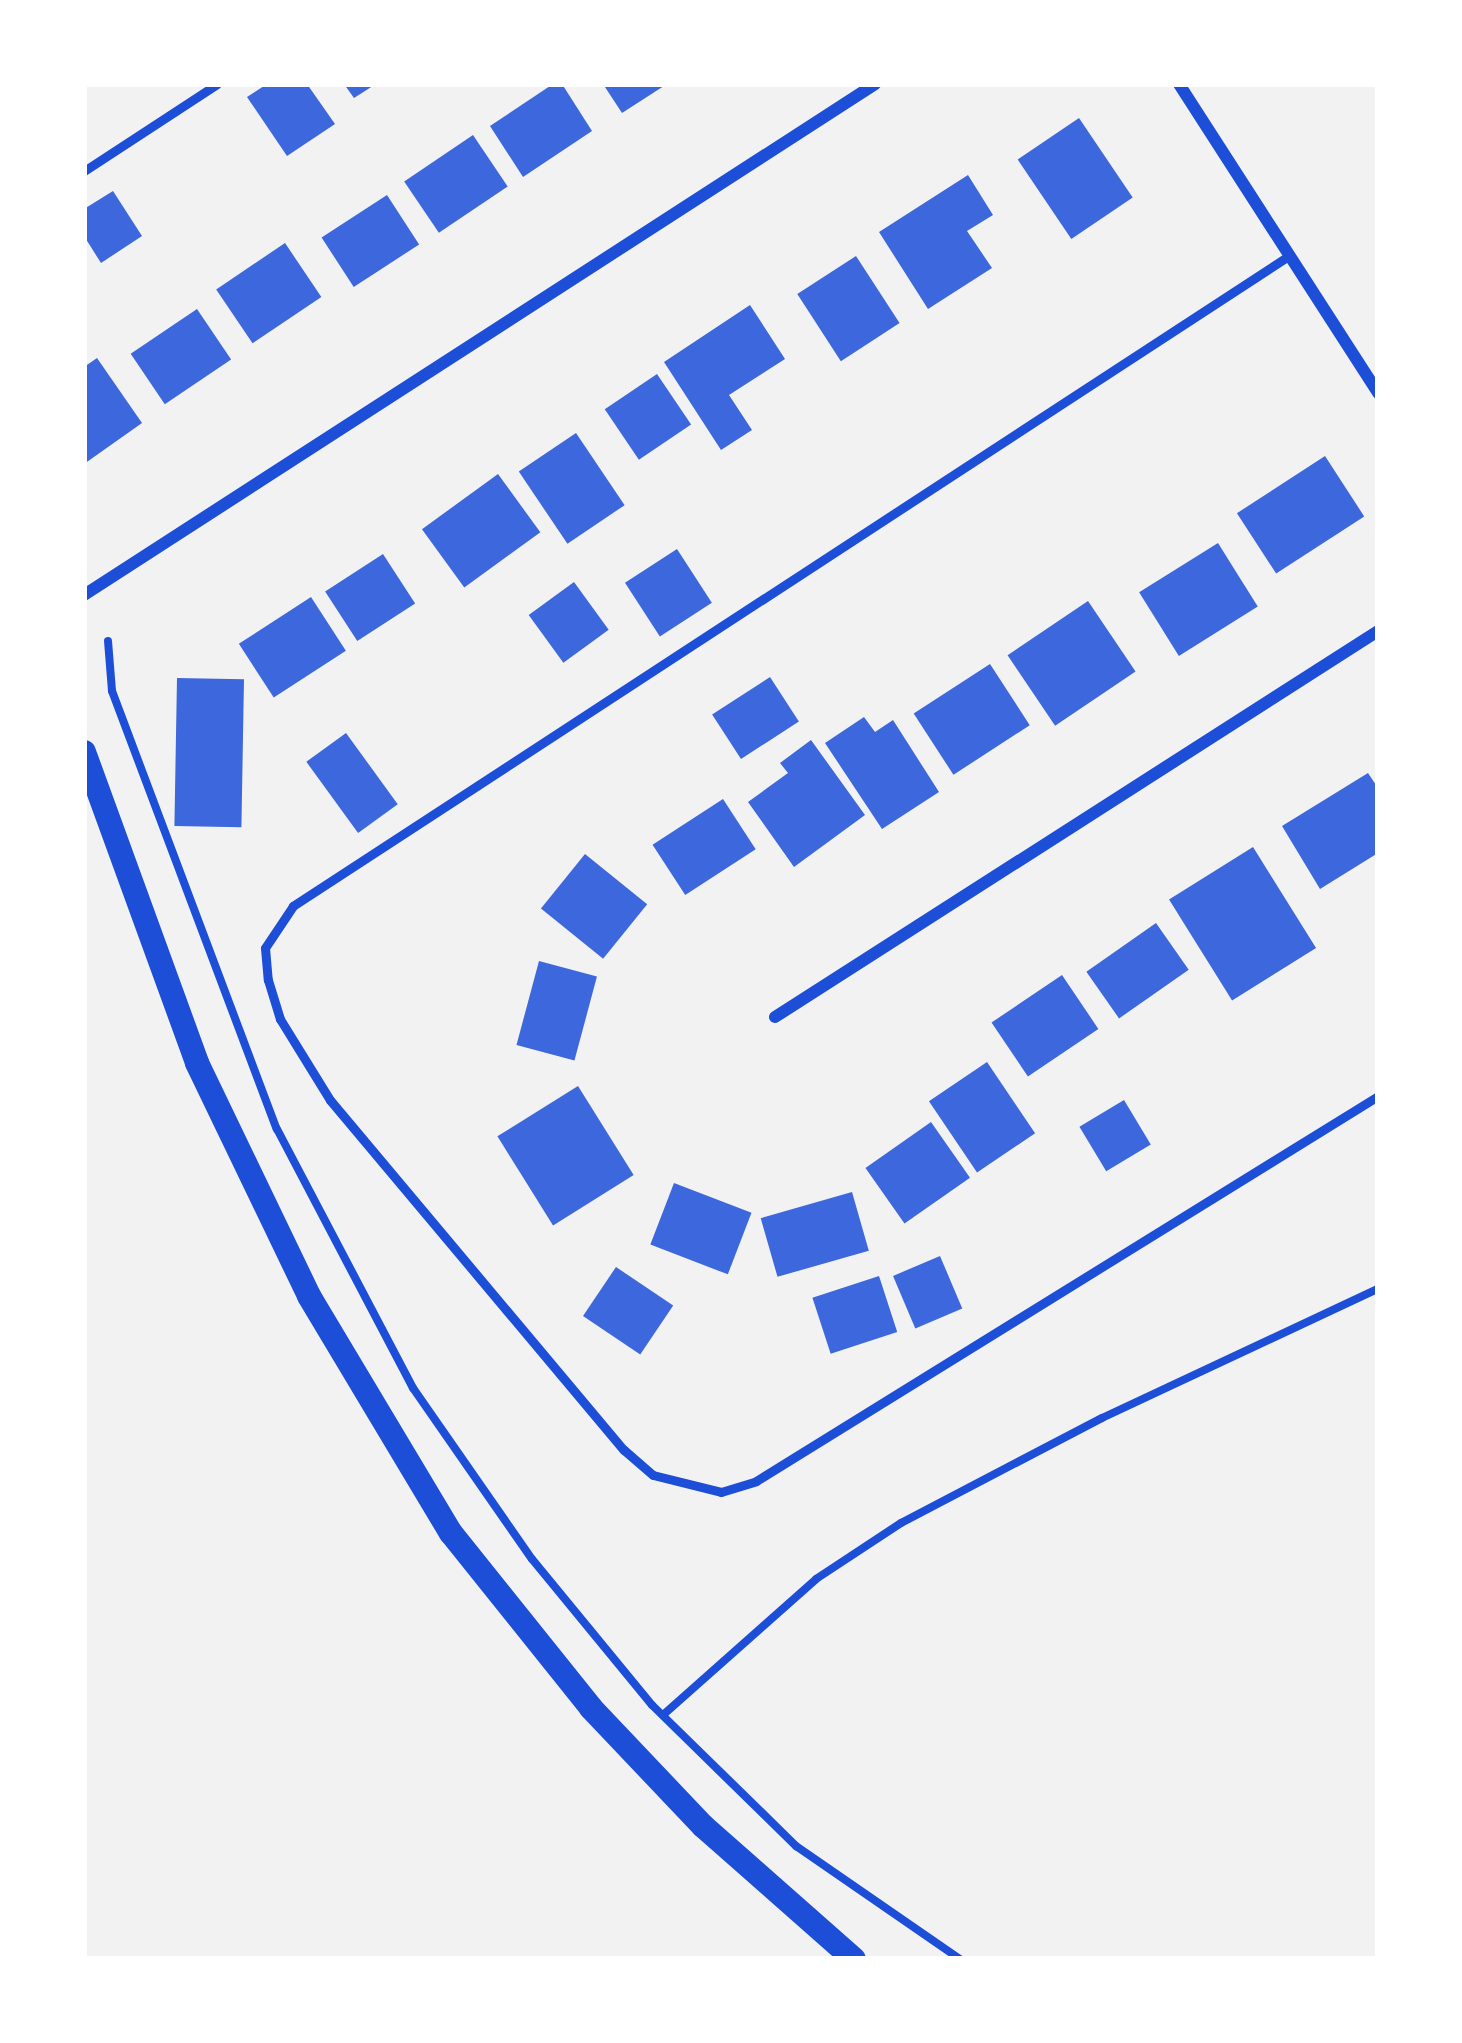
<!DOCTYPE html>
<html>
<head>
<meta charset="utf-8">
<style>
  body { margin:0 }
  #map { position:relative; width:1462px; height:2043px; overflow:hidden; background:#f2f2f2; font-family:"Nunito Sans",sans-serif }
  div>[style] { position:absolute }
  .building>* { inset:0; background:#3d67dc; transform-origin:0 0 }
  .path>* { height:8px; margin:-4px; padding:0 4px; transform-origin:4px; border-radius:4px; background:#1d4ed8 }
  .service>* { height:9px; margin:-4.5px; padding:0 4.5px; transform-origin:4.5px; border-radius:4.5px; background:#1d4ed8 }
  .minor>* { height:12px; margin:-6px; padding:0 6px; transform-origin:6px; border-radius:6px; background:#1d4ed8 }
  .secondary>* { height:24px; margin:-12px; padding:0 12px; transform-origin:12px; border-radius:12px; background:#1d4ed8 }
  span { translate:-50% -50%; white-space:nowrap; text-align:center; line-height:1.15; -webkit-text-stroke:9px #fff; paint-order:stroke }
  .frame { position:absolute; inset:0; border:87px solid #fff; pointer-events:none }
</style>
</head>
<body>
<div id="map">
  <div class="building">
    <i style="clip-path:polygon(267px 84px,307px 84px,335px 124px,287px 156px,247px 97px)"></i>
    <i style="clip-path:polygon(344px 84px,376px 84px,354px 98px)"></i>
    <i style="clip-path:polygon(553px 84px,562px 84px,592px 131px,523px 177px,490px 126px)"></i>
    <i style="clip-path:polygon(603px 84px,667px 84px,622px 113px)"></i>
    <i style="left:1079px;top:118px;width:96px;height:74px;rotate:56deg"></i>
    <i style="left:473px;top:135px;width:62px;height:83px;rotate:56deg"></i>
    <i style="clip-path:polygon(968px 175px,993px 215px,967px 231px,992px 268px,928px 309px,879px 232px)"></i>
    <i style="clip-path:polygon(113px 191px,142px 236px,101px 263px,84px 236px,84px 209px)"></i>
    <i style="left:387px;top:195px;width:59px;height:78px;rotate:57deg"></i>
    <i style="left:285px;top:243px;width:65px;height:83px;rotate:56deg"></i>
    <i style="left:856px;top:256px;width:80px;height:70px;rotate:57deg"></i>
    <i style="clip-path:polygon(750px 305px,785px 359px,729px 395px,752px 430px,721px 450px,664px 362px)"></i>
    <i style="left:197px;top:309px;width:61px;height:80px;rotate:56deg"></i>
    <i style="clip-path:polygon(97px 358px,142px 423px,84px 464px,84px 367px)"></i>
    <i style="left:657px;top:374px;width:61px;height:63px;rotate:56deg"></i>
    <i style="left:576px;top:433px;width:87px;height:69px;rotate:56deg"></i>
    <i style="left:1325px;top:456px;width:72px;height:105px;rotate:57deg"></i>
    <i style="left:498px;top:474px;width:72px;height:94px;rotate:54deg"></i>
    <i style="left:1218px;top:543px;width:75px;height:93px;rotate:58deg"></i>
    <i style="left:677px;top:549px;width:64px;height:62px;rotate:57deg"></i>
    <i style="left:383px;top:554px;width:59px;height:69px;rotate:57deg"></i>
    <i style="left:574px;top:582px;width:59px;height:56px;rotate:54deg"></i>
    <i style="left:311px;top:597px;width:64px;height:86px;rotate:57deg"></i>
    <i style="left:1088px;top:601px;width:85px;height:97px;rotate:56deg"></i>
    <i style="left:990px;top:664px;width:73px;height:91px;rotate:57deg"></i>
    <i style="left:770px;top:677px;width:53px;height:69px;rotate:57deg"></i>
    <i style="left:177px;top:678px;width:67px;height:148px;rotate:1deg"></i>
    <i style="clip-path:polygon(864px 717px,875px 732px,893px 720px,939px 792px,882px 829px,825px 743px)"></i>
    <i style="left:346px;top:733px;width:88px;height:49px;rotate:54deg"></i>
    <i style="clip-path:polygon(811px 740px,865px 815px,794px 867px,748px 802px,788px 773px,780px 763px)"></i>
    <i style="clip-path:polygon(1368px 773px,1378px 788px,1378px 853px,1320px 889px,1282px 826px)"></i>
    <i style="left:723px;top:799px;width:60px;height:84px;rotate:57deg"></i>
    <i style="left:1253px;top:847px;width:119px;height:99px;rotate:58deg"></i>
    <i style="left:585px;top:854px;width:80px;height:70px;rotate:39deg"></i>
    <i style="left:1156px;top:923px;width:57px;height:85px;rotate:55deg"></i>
    <i style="left:539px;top:961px;width:60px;height:87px;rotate:15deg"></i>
    <i style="left:1062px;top:975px;width:65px;height:85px;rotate:56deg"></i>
    <i style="left:987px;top:1062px;width:86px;height:70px;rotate:56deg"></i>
    <i style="left:578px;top:1086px;width:105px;height:95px;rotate:58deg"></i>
    <i style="left:1124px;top:1100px;width:52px;height:52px;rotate:59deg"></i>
    <i style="left:931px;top:1122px;width:68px;height:80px;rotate:55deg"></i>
    <i style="left:674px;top:1183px;width:83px;height:66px;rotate:21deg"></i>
    <i style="left:852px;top:1192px;width:61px;height:95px;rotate:74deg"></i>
    <i style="left:940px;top:1256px;width:57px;height:51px;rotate:67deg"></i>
    <i style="left:616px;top:1267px;width:69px;height:59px;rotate:34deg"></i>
    <i style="left:879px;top:1276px;width:59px;height:70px;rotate:72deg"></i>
  </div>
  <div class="path">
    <i style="left:108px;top:641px;width:50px;rotate:85.4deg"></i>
    <i style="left:112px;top:691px;width:468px;rotate:69.4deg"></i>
    <i style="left:277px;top:1129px;width:293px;rotate:62.3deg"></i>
    <i style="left:413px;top:1388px;width:208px;rotate:55.2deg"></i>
    <i style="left:532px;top:1559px;width:189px;rotate:50.6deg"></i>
    <i style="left:652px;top:1705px;width:202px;rotate:44.4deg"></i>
    <i style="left:796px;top:1846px;width:199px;rotate:34.6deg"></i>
    <i style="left:663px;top:1715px;width:205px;rotate:-41.6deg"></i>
    <i style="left:816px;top:1579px;width:102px;rotate:-33.4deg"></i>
    <i style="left:901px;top:1523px;width:227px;rotate:-27.6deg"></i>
    <i style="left:1102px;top:1418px;width:305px;rotate:-25.1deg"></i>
  </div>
  <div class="service">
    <i style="left:84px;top:171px;width:159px;rotate:-33.2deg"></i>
    <i style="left:1290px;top:255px;width:1191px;rotate:146.86deg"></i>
    <i style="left:293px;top:906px;width:50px;rotate:123.7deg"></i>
    <i style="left:265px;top:948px;width:32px;rotate:85deg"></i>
    <i style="left:268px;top:980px;width:41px;rotate:72.9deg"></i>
    <i style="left:280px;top:1019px;width:95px;rotate:58.3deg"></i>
    <i style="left:330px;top:1100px;width:457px;rotate:50deg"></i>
    <i style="left:624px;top:1450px;width:38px;rotate:41deg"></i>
    <i style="left:653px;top:1475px;width:70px;rotate:14deg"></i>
    <i style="left:721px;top:1492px;width:37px;rotate:-17deg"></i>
    <i style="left:756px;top:1481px;width:732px;rotate:-31.76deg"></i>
  </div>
  <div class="minor">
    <i style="left:1179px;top:84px;width:368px;rotate:57.2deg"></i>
    <i style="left:84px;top:595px;width:942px;rotate:-32.86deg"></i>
    <i style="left:775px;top:1017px;width:716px;rotate:-32.62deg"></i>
  </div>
  <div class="secondary">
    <i style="left:84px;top:752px;width:331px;rotate:70deg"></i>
    <i style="left:197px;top:1063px;width:259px;rotate:64.3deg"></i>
    <i style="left:309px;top:1296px;width:276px;rotate:59.1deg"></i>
    <i style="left:451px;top:1533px;width:224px;rotate:51.3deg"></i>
    <i style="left:591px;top:1708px;width:163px;rotate:46.5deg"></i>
    <i style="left:703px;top:1826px;width:201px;rotate:41.4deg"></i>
  </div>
  <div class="frame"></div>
</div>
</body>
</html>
